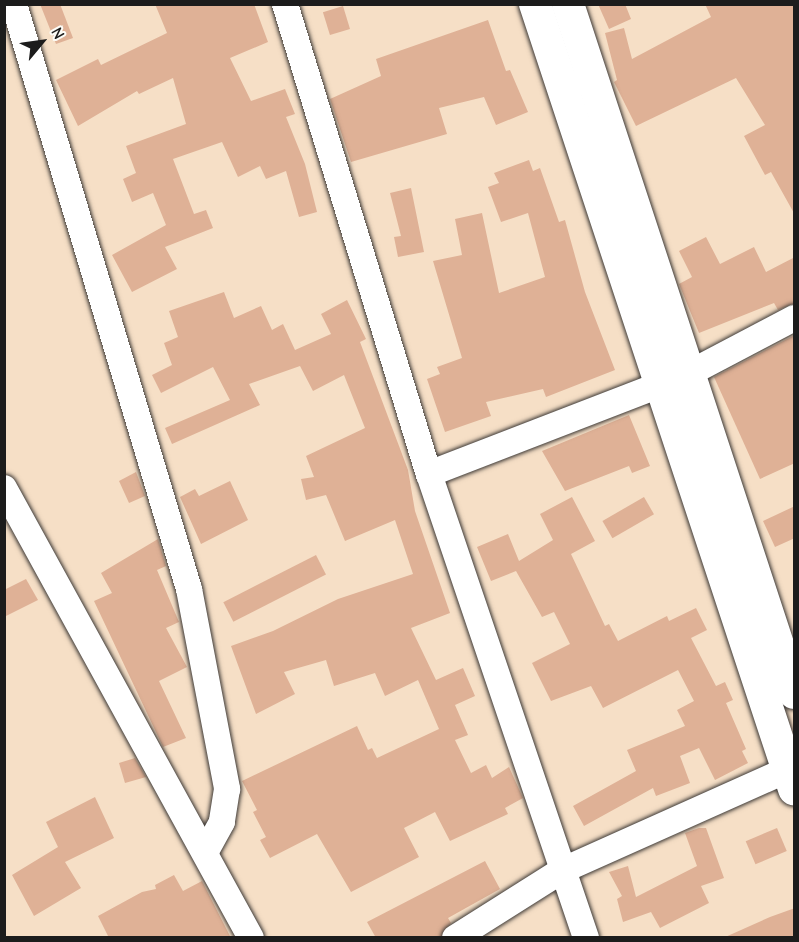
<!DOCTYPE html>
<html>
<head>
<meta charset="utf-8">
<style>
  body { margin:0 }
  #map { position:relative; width:799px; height:942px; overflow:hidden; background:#f6dfc6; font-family:"Comic Neue",sans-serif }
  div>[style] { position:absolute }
  .building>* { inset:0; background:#dfb196; transform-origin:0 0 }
  .roads { filter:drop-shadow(0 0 2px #3d3936) drop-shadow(0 0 2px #3d3936) }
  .minor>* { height:26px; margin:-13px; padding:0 13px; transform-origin:13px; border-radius:13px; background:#fff }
  .tertiary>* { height:32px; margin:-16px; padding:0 16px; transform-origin:16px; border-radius:16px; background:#fff }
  span { translate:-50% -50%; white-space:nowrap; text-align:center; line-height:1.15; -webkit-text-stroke:5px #fdfcf7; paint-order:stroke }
  .frame { position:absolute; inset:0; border:6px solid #1c1c1c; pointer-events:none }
  .north { position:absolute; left:12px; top:12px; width:60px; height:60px; -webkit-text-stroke:4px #fdfcf7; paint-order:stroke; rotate:61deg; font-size:16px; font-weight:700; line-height:24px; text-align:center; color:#1c1c1c }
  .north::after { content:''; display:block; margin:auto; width:21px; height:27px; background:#1c1c1c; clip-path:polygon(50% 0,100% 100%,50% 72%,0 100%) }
</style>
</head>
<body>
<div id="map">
  <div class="building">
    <i style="clip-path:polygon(40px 4px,60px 4px,73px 38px,56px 44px)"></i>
    <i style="clip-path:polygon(155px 4px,254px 4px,268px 42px,230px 58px,251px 101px,285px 89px,295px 114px,286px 117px,305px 164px,317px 212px,299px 217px,286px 171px,266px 179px,260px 166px,238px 177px,222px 142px,173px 159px,194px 214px,206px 210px,213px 228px,165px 247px,177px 269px,132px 292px,112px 255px,166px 225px,153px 193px,132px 202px,123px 179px,136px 173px,126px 146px,186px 124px,173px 78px,139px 94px,137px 91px,78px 126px,56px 80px,98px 59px,101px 65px,167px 33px)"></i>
    <i style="clip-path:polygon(598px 4px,625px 4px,631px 19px,609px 29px)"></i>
    <i style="clip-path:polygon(705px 4px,795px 4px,795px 215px,771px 172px,765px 175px,744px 136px,765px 125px,736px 78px,636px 126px,614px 82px,617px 80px,605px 33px,624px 28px,632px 59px,711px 17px)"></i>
    <i style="left:343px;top:6px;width:24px;height:21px;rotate:73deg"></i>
    <i style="clip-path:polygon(488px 20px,506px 71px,510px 70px,528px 112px,496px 125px,484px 97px,439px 108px,447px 134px,351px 162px,330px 99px,381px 76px,376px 59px)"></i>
    <i style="clip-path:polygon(529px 160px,533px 171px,540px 168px,559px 222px,565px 220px,585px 292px,615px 370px,546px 397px,543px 389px,486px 402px,491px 416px,445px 432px,427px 379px,440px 374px,437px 367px,462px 358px,433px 261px,462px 255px,455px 219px,482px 213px,499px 293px,545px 277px,528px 213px,501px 222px,488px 187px,499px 183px,494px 173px)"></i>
    <i style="clip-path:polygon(411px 188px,424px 252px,398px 257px,394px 237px,401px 236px,390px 193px)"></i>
    <i style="clip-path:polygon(706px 237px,720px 264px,754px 247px,766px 272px,795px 257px,795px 303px,778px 310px,774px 303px,699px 333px,679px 284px,692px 277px,679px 251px)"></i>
    <i style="clip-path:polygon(224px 292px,234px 318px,261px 306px,272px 330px,283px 324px,295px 350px,331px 334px,321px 314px,347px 300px,366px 339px,360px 342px,408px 470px,415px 511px,450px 613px,411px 628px,436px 680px,463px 668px,475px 696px,455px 705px,468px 735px,455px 740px,471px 773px,486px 765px,492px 778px,509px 767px,523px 798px,505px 808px,508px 814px,450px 841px,435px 812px,404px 828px,419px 857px,351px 892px,317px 834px,270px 858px,260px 840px,266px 837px,253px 812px,257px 810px,242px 781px,357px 726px,368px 750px,372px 748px,377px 758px,439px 729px,418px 680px,385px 696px,375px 673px,334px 686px,326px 660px,284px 672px,295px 694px,256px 714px,231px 646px,273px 631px,338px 599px,413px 574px,395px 520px,345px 541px,326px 495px,306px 500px,301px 479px,314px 477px,306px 456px,365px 428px,344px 375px,313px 391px,300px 366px,249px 384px,260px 405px,172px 444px,165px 428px,230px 400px,213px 367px,161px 393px,152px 375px,172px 365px,164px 343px,178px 337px,169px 311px)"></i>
    <i style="clip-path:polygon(795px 335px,795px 463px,760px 479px,714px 377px)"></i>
    <i style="clip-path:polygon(629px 415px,650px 466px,632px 473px,629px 466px,565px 491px,542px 451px)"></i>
    <i style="clip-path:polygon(136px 472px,145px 496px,129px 503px,119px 481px)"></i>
    <i style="clip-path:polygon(230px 481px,248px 520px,201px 544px,180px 497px,195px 489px,199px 496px)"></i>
    <i style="clip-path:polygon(572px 497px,595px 541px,571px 554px,605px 626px,609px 624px,618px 641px,667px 616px,669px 621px,696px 608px,707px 630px,691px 638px,716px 686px,725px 682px,733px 700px,726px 703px,746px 749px,742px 751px,748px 763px,715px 780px,699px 748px,680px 756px,690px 783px,656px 796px,653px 788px,584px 826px,573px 806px,636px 771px,627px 750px,685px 726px,677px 710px,694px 701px,678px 670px,603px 708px,591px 686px,551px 701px,532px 663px,570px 644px,554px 612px,542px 617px,516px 571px,491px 581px,477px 547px,508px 534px,519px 561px,553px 540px,540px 514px)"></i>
    <i style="left:644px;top:497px;width:20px;height:48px;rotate:60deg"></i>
    <i style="clip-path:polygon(795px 506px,795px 538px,775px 547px,763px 521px)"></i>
    <i style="clip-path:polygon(158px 539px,166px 566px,157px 570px,179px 622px,166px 628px,187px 667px,159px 681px,186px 738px,163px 747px,94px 601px,112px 593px,101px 573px)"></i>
    <i style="left:316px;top:555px;width:22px;height:104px;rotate:63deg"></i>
    <i style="clip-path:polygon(26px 579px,38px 600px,4px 617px,4px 590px)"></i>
    <i style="clip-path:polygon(135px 758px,146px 777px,125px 783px,119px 763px)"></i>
    <i style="clip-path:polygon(95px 797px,114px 838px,65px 862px,81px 888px,34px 916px,12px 875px,58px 847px,46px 822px)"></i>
    <i style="clip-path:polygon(699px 828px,706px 828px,724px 878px,701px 886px,709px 903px,660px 928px,651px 912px,623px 922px,617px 899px,622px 896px,609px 872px,628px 866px,636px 897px,697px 866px,685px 833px)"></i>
    <i style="left:777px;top:828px;width:25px;height:34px;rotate:67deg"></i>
    <i style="clip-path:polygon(485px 861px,500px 889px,448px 918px,451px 923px,440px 938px,376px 938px,367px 922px)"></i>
    <i style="clip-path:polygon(174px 875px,183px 891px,202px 881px,231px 938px,109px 938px,98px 916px,142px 892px,156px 889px,155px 885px)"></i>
    <i style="clip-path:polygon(795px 908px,795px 938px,723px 938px,770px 917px)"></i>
  </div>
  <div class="roads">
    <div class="minor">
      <i style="left:14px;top:4px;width:611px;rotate:73.35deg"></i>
      <i style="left:189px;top:589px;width:204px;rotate:79.2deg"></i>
      <i style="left:227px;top:789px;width:33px;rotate:99deg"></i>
      <i style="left:222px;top:822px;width:33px;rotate:119deg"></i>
      <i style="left:285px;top:4px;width:492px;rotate:73deg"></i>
      <i style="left:429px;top:474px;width:490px;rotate:71.3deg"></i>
      <i style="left:429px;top:474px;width:278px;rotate:-21.1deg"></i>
      <i style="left:688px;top:374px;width:120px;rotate:-27.8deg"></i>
      <i style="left:4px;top:488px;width:513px;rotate:61.24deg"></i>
      <i style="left:455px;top:938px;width:125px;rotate:-32.3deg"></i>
      <i style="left:561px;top:871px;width:255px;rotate:-24.1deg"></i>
    </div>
    <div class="tertiary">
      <i style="left:535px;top:4px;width:827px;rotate:71.74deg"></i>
      <i style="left:568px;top:4px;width:725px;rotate:71.84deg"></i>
    </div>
  </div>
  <div class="frame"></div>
  <div class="north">N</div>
</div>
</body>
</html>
